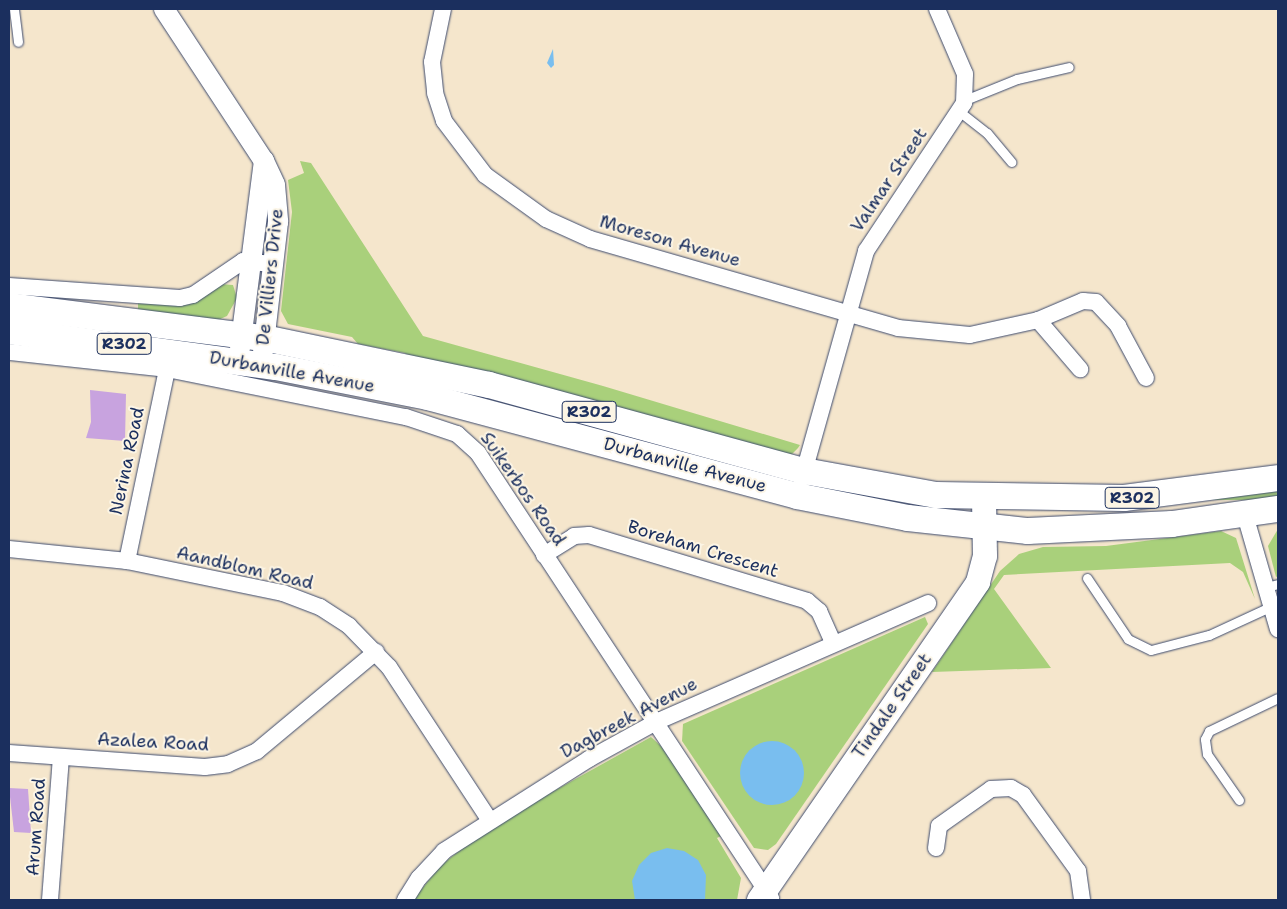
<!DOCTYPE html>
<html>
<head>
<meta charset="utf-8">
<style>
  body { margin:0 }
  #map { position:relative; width:1287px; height:909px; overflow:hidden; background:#f5e6cc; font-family:"Shantell Sans",sans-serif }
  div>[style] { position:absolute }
  .green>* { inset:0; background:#a9d07b; transform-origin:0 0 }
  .water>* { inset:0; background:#79beef }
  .round { border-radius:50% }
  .building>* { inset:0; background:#c8a3df }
  .roads { filter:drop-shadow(0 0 1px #3c4a6e) drop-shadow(0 0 1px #3c4a6e) }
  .service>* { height:9px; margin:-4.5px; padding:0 4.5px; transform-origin:4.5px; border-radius:4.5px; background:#fff }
  .minor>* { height:16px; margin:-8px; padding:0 8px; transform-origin:8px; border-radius:8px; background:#fff }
  .tertiary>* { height:20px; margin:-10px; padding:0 10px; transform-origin:10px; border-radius:10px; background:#fff }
  .secondary>* { height:24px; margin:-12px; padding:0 12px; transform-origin:12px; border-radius:12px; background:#fff }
  .primary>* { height:26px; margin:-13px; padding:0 13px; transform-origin:13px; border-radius:13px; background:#fff }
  span { translate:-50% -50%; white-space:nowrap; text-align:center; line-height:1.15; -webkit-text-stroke:4px #fcf5e5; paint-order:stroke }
  .shield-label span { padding:1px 4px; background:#fcf5e5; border:1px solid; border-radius:4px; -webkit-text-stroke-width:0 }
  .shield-label { font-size:16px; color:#1b2f5e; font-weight:700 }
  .street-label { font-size:18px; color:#1b2f5e }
  .frame { position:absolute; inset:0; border:10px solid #1b2f5e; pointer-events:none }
</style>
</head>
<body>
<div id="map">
  <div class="green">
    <i style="clip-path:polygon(300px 161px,311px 163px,423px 336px,603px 386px,800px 445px,798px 448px,791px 455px,408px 358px,405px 353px,358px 344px,352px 337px,288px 324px,281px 311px,292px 212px,288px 180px,304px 173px)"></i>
    <i style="clip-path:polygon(220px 284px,233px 285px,237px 298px,227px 316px,218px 320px,138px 310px,138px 302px)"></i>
    <i style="left:1278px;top:487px;width:13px;height:142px;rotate:90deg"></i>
    <i style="clip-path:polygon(1278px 529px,1278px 576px,1276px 577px,1268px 546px)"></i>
    <i style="clip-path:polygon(1221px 531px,1236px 538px,1255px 599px,1243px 572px,1230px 563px,1004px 575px,994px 589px,1051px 668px,932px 672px,1000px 571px,1019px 554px,1043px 547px,1106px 546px)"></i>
    <i style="clip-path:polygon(925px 617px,928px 624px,776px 844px,768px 850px,754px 848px,682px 741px,683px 724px)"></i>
    <i style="clip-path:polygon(651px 737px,662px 747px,721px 836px,717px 838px,741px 878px,737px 900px,413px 900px,440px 866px,491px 826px)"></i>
  </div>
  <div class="water">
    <i style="clip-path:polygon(553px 49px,554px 65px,551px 68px,547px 63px)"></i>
    <i class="round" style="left:740px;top:741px;width:64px;height:64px"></i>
    <i style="clip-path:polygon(667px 848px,684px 851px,698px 860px,706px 875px,705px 900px,635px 900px,632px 881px,639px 865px,651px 853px)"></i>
  </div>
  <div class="building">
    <i style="clip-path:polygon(90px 390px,126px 394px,125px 441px,86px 438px,91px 422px)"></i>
    <i style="clip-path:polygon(9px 788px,28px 789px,31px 833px,14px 832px)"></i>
  </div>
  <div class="roads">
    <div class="service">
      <i style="left:14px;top:9px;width:33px;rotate:83deg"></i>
      <i style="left:965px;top:100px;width:56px;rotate:-22deg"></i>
      <i style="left:1017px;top:79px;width:53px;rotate:-13deg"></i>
      <i style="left:960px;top:112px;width:34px;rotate:38deg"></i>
      <i style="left:987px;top:133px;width:38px;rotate:50deg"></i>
      <i style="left:1087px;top:578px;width:73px;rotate:56.1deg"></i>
      <i style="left:1128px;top:639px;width:25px;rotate:26deg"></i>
      <i style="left:1151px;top:650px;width:60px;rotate:-14.5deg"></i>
      <i style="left:1209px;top:635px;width:69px;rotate:-24.7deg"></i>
      <i style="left:1266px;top:587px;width:12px;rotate:-14deg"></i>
      <i style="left:1239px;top:800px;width:56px;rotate:-124.8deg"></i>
      <i style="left:1207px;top:754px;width:15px;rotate:-98deg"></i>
      <i style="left:1205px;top:739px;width:9px;rotate:-63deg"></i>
      <i style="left:1209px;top:731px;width:76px;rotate:-25.6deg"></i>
    </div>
    <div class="minor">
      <i style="left:443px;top:9px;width:54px;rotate:101.7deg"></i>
      <i style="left:432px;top:62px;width:31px;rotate:84deg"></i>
      <i style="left:435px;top:93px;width:29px;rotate:72deg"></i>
      <i style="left:444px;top:121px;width:68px;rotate:52.8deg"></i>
      <i style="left:485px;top:175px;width:75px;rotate:35.8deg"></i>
      <i style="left:546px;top:219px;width:48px;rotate:24.4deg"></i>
      <i style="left:590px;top:239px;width:321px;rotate:16.1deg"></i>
      <i style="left:898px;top:328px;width:72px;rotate:5.6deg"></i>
      <i style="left:970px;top:335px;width:70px;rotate:-12.4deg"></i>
      <i style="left:1038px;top:320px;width:65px;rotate:49.4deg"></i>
      <i style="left:9px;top:286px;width:171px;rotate:4deg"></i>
      <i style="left:180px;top:298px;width:13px;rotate:-13deg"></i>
      <i style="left:193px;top:295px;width:60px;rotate:-34.2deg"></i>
      <i style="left:243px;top:261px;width:31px;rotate:6deg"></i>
      <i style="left:1038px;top:320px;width:49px;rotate:-22.9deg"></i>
      <i style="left:1083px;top:301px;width:13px;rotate:4deg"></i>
      <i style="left:1096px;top:302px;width:33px;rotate:47deg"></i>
      <i style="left:1118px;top:326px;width:59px;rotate:61.7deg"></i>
      <i style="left:9px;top:352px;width:159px;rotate:6.1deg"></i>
      <i style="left:167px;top:369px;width:244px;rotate:11.4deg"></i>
      <i style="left:406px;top:417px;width:54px;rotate:18.4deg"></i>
      <i style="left:457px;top:434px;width:28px;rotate:42deg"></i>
      <i style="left:478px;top:453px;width:533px;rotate:56.64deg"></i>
      <i style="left:802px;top:479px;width:237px;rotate:-74.3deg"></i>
      <i style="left:866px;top:251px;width:178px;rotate:-56.5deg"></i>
      <i style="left:964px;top:103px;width:29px;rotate:-88deg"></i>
      <i style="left:965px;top:74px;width:71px;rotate:-113.3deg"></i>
      <i style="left:1245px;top:515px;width:119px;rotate:73.9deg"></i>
      <i style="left:9px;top:549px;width:119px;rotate:5.8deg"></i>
      <i style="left:127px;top:561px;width:159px;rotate:11.6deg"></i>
      <i style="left:283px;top:593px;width:40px;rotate:21deg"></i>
      <i style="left:320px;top:607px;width:35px;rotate:33deg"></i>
      <i style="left:349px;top:626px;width:57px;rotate:45.7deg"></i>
      <i style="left:389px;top:667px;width:182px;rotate:56.7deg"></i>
      <i style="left:544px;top:555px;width:36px;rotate:-32deg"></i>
      <i style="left:574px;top:536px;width:15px;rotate:-4deg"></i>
      <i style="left:589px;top:535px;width:228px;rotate:16.8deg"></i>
      <i style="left:807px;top:601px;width:16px;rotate:40deg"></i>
      <i style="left:819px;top:611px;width:34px;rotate:66deg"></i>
      <i style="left:127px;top:561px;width:196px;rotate:-78.2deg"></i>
      <i style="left:9px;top:753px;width:196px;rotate:4.1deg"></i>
      <i style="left:205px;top:767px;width:23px;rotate:-7deg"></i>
      <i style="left:228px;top:764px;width:32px;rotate:-24deg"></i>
      <i style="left:257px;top:751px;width:155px;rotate:-39.8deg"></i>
      <i style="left:936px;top:848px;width:22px;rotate:-82deg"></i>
      <i style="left:939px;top:826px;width:64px;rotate:-35.4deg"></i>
      <i style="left:991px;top:789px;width:20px;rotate:-3deg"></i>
      <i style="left:1011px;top:788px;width:14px;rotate:30deg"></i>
      <i style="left:1023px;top:795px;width:94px;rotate:54.1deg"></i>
      <i style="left:1078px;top:871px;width:29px;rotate:82deg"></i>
      <i style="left:50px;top:900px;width:143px;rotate:-85.6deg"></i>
      <i style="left:405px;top:900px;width:26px;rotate:-58deg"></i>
      <i style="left:419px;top:878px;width:37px;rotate:-47deg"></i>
      <i style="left:444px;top:851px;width:172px;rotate:-32.4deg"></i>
      <i style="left:589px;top:759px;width:77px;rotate:-28.9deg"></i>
      <i style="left:656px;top:722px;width:297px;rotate:-23.6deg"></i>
    </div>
    <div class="tertiary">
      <i style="left:164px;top:9px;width:182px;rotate:56.7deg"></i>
      <i style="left:264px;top:161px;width:26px;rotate:65deg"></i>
      <i style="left:275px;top:185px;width:37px;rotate:85deg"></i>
      <i style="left:278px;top:222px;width:130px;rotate:96.6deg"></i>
      <i style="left:240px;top:348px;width:189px;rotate:-82.7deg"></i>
    </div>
    <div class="secondary">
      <i style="left:759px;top:900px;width:386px;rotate:-55.4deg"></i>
      <i style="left:978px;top:582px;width:27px;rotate:-75deg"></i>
      <i style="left:985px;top:556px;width:57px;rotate:-91deg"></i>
    </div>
    <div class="primary">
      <i style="left:9px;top:306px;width:257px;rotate:7.2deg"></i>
      <i style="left:264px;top:338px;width:230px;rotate:11.8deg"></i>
      <i style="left:489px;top:385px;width:327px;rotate:15.3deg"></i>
      <i style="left:804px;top:471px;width:134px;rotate:10.3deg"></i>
      <i style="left:936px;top:495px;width:188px;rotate:0.9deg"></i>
      <i style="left:1124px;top:498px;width:155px;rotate:-7.4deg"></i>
      <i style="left:9px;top:331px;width:269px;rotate:7.7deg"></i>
      <i style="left:276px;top:367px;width:155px;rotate:11.2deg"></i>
      <i style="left:428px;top:397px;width:382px;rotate:15deg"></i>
      <i style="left:797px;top:496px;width:113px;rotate:11.2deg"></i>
      <i style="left:908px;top:518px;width:121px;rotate:6.2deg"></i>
      <i style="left:1028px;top:531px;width:144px;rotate:-2.8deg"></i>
      <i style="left:1172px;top:524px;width:107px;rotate:-8.1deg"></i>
    </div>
  </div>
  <div class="shield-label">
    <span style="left:124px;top:344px">R302</span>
    <span style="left:589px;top:412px">R302</span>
    <span style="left:1132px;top:498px">R302</span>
  </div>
  <div class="street-label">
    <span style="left:889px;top:180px;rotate:-56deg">Valmar Street</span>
    <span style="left:670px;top:241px;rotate:16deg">Moreson Avenue</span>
    <span style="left:270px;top:277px;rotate:-84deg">De Villiers Drive</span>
    <span style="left:292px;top:372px;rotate:10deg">Durbanville Avenue</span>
    <span style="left:127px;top:461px;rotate:-78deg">Nerina Road</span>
    <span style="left:685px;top:465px;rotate:15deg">Durbanville Avenue</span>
    <span style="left:523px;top:489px;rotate:55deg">Suikerbos Road</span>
    <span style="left:703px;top:549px;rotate:17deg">Boreham Crescent</span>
    <span style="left:245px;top:568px;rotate:13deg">Aandblom Road</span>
    <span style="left:892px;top:706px;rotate:-55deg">Tindale Street</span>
    <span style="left:629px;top:718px;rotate:-28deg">Dagbreek Avenue</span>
    <span style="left:153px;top:742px;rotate:3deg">Azalea Road</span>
    <span style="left:36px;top:827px;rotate:-86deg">Arum Road</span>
  </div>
  <div class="frame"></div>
</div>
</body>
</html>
